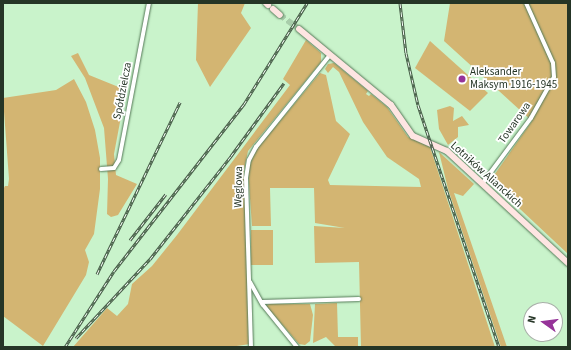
<!DOCTYPE html>
<html>
<head>
<meta charset="utf-8">
<style>
  body { margin:0 }
  #map { position:relative; width:571px; height:350px; overflow:hidden; background:#c9f3cb; font-family:"Source Sans 3",sans-serif }
  div>[style] { position:absolute }
  .green>* { inset:0; background:#d3b572; transform-origin:0 0 }
  .secondary-tunnel>* { height:6px; margin-top:-3px; transform-origin:0; background:repeating-linear-gradient(90deg,#a8cdaa 0 6px,transparent 0 9px) }
  .roads { filter:drop-shadow(0 0 1px #547957) drop-shadow(0 0 1px #547957) }
  .street>* { height:4px; margin:-2px; padding:0 2px; transform-origin:2px; border-radius:2px; background:#fff }
  .secondary>* { height:6px; margin:-3px; padding:0 3px; transform-origin:3px; border-radius:3px; background:#fee5e2 }
  .rail>* { height:3px; margin-top:-1.5px; transform-origin:0; background:repeating-linear-gradient(90deg,#fff 0 4.5px,#455a46 0 9px); box-sizing:border-box; border-block:1px solid #455a46 }
  .dots>* { width:11px; height:11px; translate:-50% -50%; box-sizing:border-box; border:2px solid #fff; border-radius:50% }
  span { translate:-50% -50%; white-space:nowrap; text-align:center; line-height:1.15; -webkit-text-stroke:3.5px #fff; paint-order:stroke }
  .poi-label { font-size:11px; color:#253526 }
  .left { translate:0 -50%; text-align:left }
  .street-label { font-size:11px; color:#253526 }
  .frame { position:absolute; inset:0; border:4px solid #253526; pointer-events:none }
  .north { position:absolute; left:523px; top:302px; width:40px; height:40px; box-sizing:border-box; background:#fff; border:1px solid #a8aea8; border-radius:50%; rotate:284deg; font-size:11px; font-weight:700; line-height:16px; text-align:center; color:#253526 }
  .north::after { content:''; display:block; margin:auto; width:14px; height:18px; background:#963399; clip-path:polygon(50% 0,100% 100%,50% 72%,0 100%) }
</style>
</head>
<body>
<div id="map">
  <div class="green">
    <i style="clip-path:polygon(198px 3px,245px 3px,241px 13px,251px 28px,210px 87px,196px 60px)"></i>
    <i style="clip-path:polygon(450px 3px,568px 3px,568px 254px,490px 181px,532px 121px,444px 41px)"></i>
    <i style="clip-path:polygon(306px 40px,321px 53px,321px 62px,248px 151px,244px 170px,250px 344px,230px 347px,73px 347px,107px 308px,117px 316px,128px 304px,132px 284px,152px 266px,177px 235px,290px 85px,283px 79px)"></i>
    <i style="clip-path:polygon(430px 41px,488px 93px,470px 111px,415px 68px)"></i>
    <i style="clip-path:polygon(78px 53px,89px 75px,126px 90px,114px 154px,116px 175px,137px 184px,118px 215px,111px 217px,107px 214px,108px 179px,104px 128px,85px 78px,71px 56px)"></i>
    <i style="clip-path:polygon(334px 63px,368px 91px,366px 94px,369px 96px,371px 94px,387px 107px,408px 137px,430px 147px,495px 347px,361px 347px,359px 262px,315px 263px,314px 226px,345px 228px,315px 223px,314px 188px,270px 188px,271px 226px,252px 226px,248px 170px,255px 151px,320px 73px,326px 75px,336px 121px,350px 134px,328px 180px,330px 185px,421px 187px,419px 179px,387px 157px,363px 122px,339px 72px,333px 67px,328px 73px,325px 69px,328px 64px)"></i>
    <i style="clip-path:polygon(74px 79px,86px 102px,95px 130px,100px 158px,100px 189px,94px 234px,85px 250px,89px 262px,86px 275px,43px 346px,3px 316px,3px 190px,5px 186px,8px 186px,9px 179px,3px 98px,56px 90px)"></i>
    <i style="clip-path:polygon(450px 106px,454px 108px,453px 121px,462px 116px,469px 125px,458px 127px,458px 137px,448px 145px,439px 129px,437px 110px)"></i>
    <i style="clip-path:polygon(439px 152px,474px 184px,463px 196px,454px 193px,507px 347px,501px 347px,448px 189px)"></i>
    <i style="left:251px;top:230px;width:22px;height:35px"></i>
    <i style="clip-path:polygon(337px 303px,338px 337px,358px 337px,358px 347px,336px 347px,326px 337px,313px 343px,315px 304px)"></i>
    <i style="clip-path:polygon(269px 304px,310px 304px,313px 315px,310px 341px,305px 345px,299px 344px,266px 306px)"></i>
  </div>
  <div class="secondary-tunnel">
    <i style="left:280px;top:15px;width:24px;rotate:36deg"></i>
  </div>
  <div class="roads">
    <div class="street">
      <i style="left:101px;top:169px;width:13px;rotate:-4deg"></i>
      <i style="left:114px;top:168px;width:9px;rotate:-58deg"></i>
      <i style="left:119px;top:160px;width:160px;rotate:-79.2deg"></i>
      <i style="left:482px;top:184px;width:82px;rotate:-53.4deg"></i>
      <i style="left:531px;top:118px;width:47px;rotate:-60.7deg"></i>
      <i style="left:554px;top:77px;width:14px;rotate:-94deg"></i>
      <i style="left:553px;top:63px;width:66px;rotate:-114.2deg"></i>
      <i style="left:250px;top:282px;width:26px;rotate:61deg"></i>
      <i style="left:263px;top:305px;width:54px;rotate:51deg"></i>
      <i style="left:262px;top:302px;width:97px;rotate:-1.8deg"></i>
      <i style="left:251px;top:347px;width:169px;rotate:-91.7deg"></i>
      <i style="left:246px;top:178px;width:18px;rotate:-81deg"></i>
      <i style="left:249px;top:160px;width:15px;rotate:-62deg"></i>
      <i style="left:256px;top:147px;width:118px;rotate:-51.2deg"></i>
    </div>
    <div class="secondary">
      <i style="left:266px;top:3px;width:3px;rotate:45deg"></i>
      <i style="left:273px;top:9px;width:9px;rotate:41deg"></i>
      <i style="left:299px;top:29px;width:119px;rotate:39.6deg"></i>
      <i style="left:391px;top:105px;width:38px;rotate:55deg"></i>
      <i style="left:413px;top:136px;width:37px;rotate:24deg"></i>
      <i style="left:447px;top:151px;width:165px;rotate:42.8deg"></i>
    </div>
  </div>
  <div class="rail">
    <i style="left:400px;top:3px;width:50px;rotate:83.2deg"></i>
    <i style="left:406px;top:53px;width:53px;rotate:77deg"></i>
    <i style="left:418px;top:105px;width:255px;rotate:71.5deg"></i>
    <i style="left:130px;top:240px;width:58px;rotate:-52deg"></i>
    <i style="left:97px;top:274px;width:191px;rotate:-64.2deg"></i>
    <i style="left:76px;top:338px;width:108px;rotate:-46.9deg"></i>
    <i style="left:150px;top:259px;width:131px;rotate:-51.8deg"></i>
    <i style="left:231px;top:156px;width:90px;rotate:-54deg"></i>
    <i style="left:65px;top:347px;width:90px;rotate:-57.2deg"></i>
    <i style="left:114px;top:271px;width:212px;rotate:-52.1deg"></i>
    <i style="left:244px;top:104px;width:119px;rotate:-58deg"></i>
  </div>
  <div class="dots">
    <i style="left:462px;top:79px;background:#963399"></i>
  </div>
  <div class="poi-label">
    <span class="left" style="left:470px;top:79px">Aleksander<br>Maksym 1916-1945</span>
  </div>
  <div class="street-label">
    <span style="left:123px;top:91px;rotate:-79deg">Spółdzielcza</span>
    <span style="left:515px;top:123px;rotate:-55deg">Towarowa</span>
    <span style="left:486px;top:175px;rotate:42deg">Lotników Alianckich</span>
    <span style="left:239px;top:187px;rotate:-89deg">Węglowa</span>
  </div>
  <div class="frame"></div>
  <div class="north">N</div>
</div>
</body>
</html>
